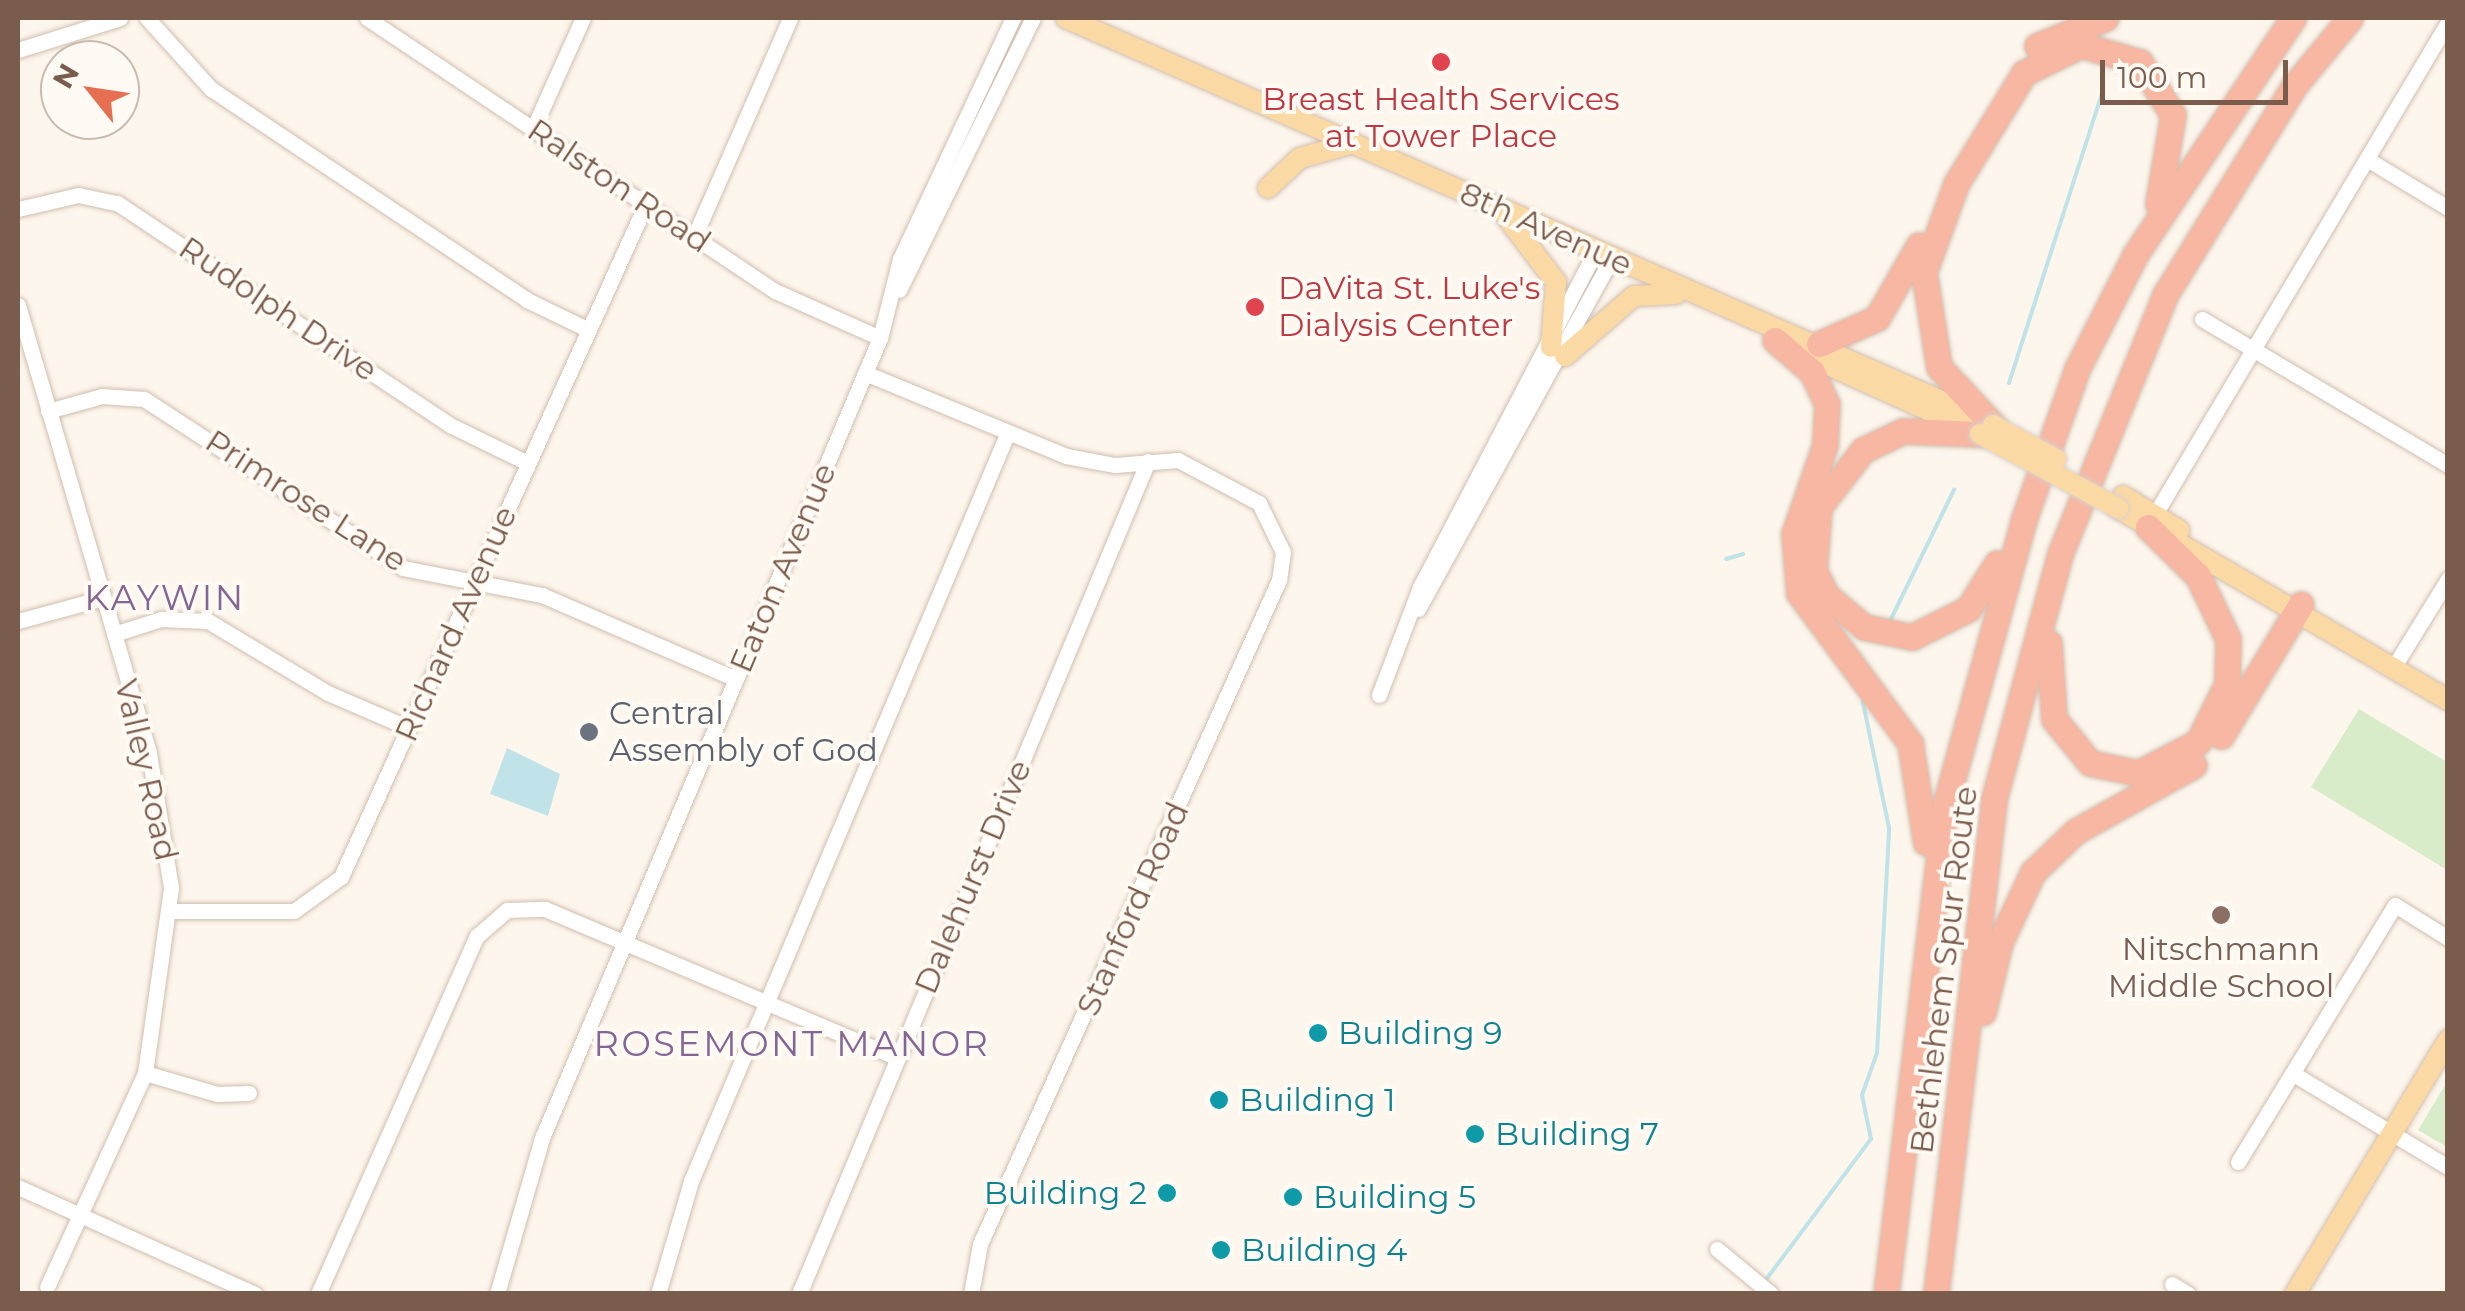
<!DOCTYPE html>
<html>
<head>
<meta charset="utf-8">
<style>
  body { margin:0 }
  #map { position:relative; width:2465px; height:1311px; overflow:hidden; background:#fdf6ec; font-family:Montserrat,sans-serif }
  div>[style] { position:absolute }
  .green>* { inset:0; background:#d8ecc9 }
  .water>* { inset:0; background:#bfe3e8 }
  .stream>* { height:4px; margin:-2px; padding:0 2px; transform-origin:2px; border-radius:2px; background:#bfe3e8 }
  .roads { filter:drop-shadow(0 0 2px #d1beb0) drop-shadow(0 0 2px #d1beb0) }
  .minor>* { height:15px; margin:-7.5px; padding:0 7.5px; transform-origin:7.5px; border-radius:7.5px; background:#fff }
  .major>* { height:20px; margin:-10px; padding:0 10px; transform-origin:10px; border-radius:10px; background:#fbd9a5 }
  .highway>* { height:25px; margin:-12.5px; padding:0 12.5px; transform-origin:12.5px; border-radius:12.5px; background:#f7b7a3 }
  .bridges { filter:drop-shadow(0 0 2px #dad1cd) drop-shadow(0 0 2px #dad1cd) }
  .major-bridge>* { height:20px; margin:-10px; padding:0 10px; transform-origin:10px; border-radius:10px; background:#fbd9a5 }
  .dots>* { width:28px; height:28px; translate:-50% -50%; box-sizing:border-box; border:5px solid #fffaf3; border-radius:50% }
  span { translate:-50% -50%; white-space:nowrap; text-align:center; line-height:1.15; -webkit-text-stroke:8px #fffaf3; paint-order:stroke }
  .health-label { font-size:32px; color:#be3a42 }
  .left { translate:0 -50%; text-align:left }
  .street-label { font-size:32px; color:#7a5c4d }
  .worship-label { font-size:32px; color:#5b616d }
  .education-label { font-size:32px; color:#785e54 }
  .culture-label { font-size:32px; color:#0d838f }
  .right { translate:-100% -50%; text-align:right }
  .neighbourhood-label { font-size:35px; color:#846695; letter-spacing:2.5px }
  .frame { position:absolute; inset:0; border:20px solid #7a5c4d; pointer-events:none }
  .north { position:absolute; left:40px; top:40px; width:100px; height:100px; box-sizing:border-box; background:#fffaf3; border:2px solid #cabbb1; border-radius:50%; rotate:300deg; font-size:28px; font-weight:700; line-height:40px; text-align:center; color:#7a5c4d }
  .north::after { content:''; display:block; margin:auto; width:35px; height:45px; background:#e76f51; clip-path:polygon(50% 0,100% 100%,50% 72%,0 100%) }
  .scale { position:absolute; left:2100px; top:60px; width:188px; height:45px; box-sizing:border-box; border:5px solid #7a5c4d; border-top:0; padding-left:12px; font-size:30px; line-height:35px; white-space:nowrap; color:#7a5c4d; -webkit-text-stroke:8px #fffaf3; paint-order:stroke }
</style>
</head>
<body>
<div id="map">
  <div class="green">
    <i style="clip-path:polygon(2359px 709px,2447px 762px,2447px 870px,2311px 787px)"></i>
    <i style="clip-path:polygon(2447px 1082px,2448px 1147px,2447px 1147px,2418px 1130px)"></i>
  </div>
  <div class="water">
    <i style="clip-path:polygon(507px 748px,560px 774px,548px 816px,490px 794px)"></i>
  </div>
  <div class="stream">
    <i style="left:2009px;top:383px;width:308px;rotate:-72.2deg"></i>
    <i style="left:1726px;top:559px;width:18px;rotate:-16deg"></i>
    <i style="left:1891px;top:619px;width:144px;rotate:-64deg"></i>
    <i style="left:1765px;top:1281px;width:177px;rotate:-53.3deg"></i>
    <i style="left:1871px;top:1139px;width:45px;rotate:-101.6deg"></i>
    <i style="left:1862px;top:1095px;width:45px;rotate:-70.3deg"></i>
    <i style="left:1877px;top:1053px;width:225px;rotate:-86.9deg"></i>
    <i style="left:1889px;top:828px;width:129px;rotate:-101.7deg"></i>
  </div>
  <div class="roads">
    <div class="minor">
      <i style="left:147px;top:18px;width:96px;rotate:48deg"></i>
      <i style="left:211px;top:89px;width:380px;rotate:33.7deg"></i>
      <i style="left:527px;top:300px;width:67px;rotate:25.8deg"></i>
      <i style="left:367px;top:18px;width:491px;rotate:33.8deg"></i>
      <i style="left:775px;top:291px;width:115px;rotate:24.1deg"></i>
      <i style="left:18px;top:50px;width:107px;rotate:-17.4deg"></i>
      <i style="left:533px;top:129px;width:122px;rotate:-65.8deg"></i>
      <i style="left:2367px;top:159px;width:95px;rotate:31.2deg"></i>
      <i style="left:18px;top:209px;width:62px;rotate:-13.1deg"></i>
      <i style="left:78px;top:195px;width:40px;rotate:12deg"></i>
      <i style="left:117px;top:203px;width:400px;rotate:33.7deg"></i>
      <i style="left:450px;top:425px;width:87px;rotate:26deg"></i>
      <i style="left:694px;top:237px;width:239px;rotate:-66.3deg"></i>
      <i style="left:899px;top:290px;width:303px;rotate:-63.8deg"></i>
      <i style="left:18px;top:305px;width:467px;rotate:73.7deg"></i>
      <i style="left:149px;top:753px;width:137px;rotate:80.7deg"></i>
      <i style="left:171px;top:888px;width:187px;rotate:98deg"></i>
      <i style="left:145px;top:1073px;width:235px;rotate:114.6deg"></i>
      <i style="left:2202px;top:319px;width:286px;rotate:30.7deg"></i>
      <i style="left:865px;top:373px;width:217px;rotate:22.4deg"></i>
      <i style="left:1066px;top:456px;width:50px;rotate:10.4deg"></i>
      <i style="left:1115px;top:465px;width:63px;rotate:-4.5deg"></i>
      <i style="left:1178px;top:460px;width:92px;rotate:28deg"></i>
      <i style="left:1259px;top:503px;width:55px;rotate:63.9deg"></i>
      <i style="left:1283px;top:552px;width:28px;rotate:98deg"></i>
      <i style="left:1279px;top:580px;width:728px;rotate:114.24deg"></i>
      <i style="left:980px;top:1244px;width:51px;rotate:100.2deg"></i>
      <i style="left:48px;top:411px;width:56px;rotate:-15.5deg"></i>
      <i style="left:102px;top:396px;width:42px;rotate:4.1deg"></i>
      <i style="left:144px;top:399px;width:309px;rotate:33.1deg"></i>
      <i style="left:403px;top:568px;width:142px;rotate:11deg"></i>
      <i style="left:542px;top:595px;width:211px;rotate:23.4deg"></i>
      <i style="left:2151px;top:521px;width:581px;rotate:-59.24deg"></i>
      <i style="left:1418px;top:609px;width:401px;rotate:-61.1deg"></i>
      <i style="left:18px;top:621px;width:88px;rotate:-15.1deg"></i>
      <i style="left:114px;top:634px;width:49px;rotate:-17.7deg"></i>
      <i style="left:161px;top:619px;width:47px;rotate:2.4deg"></i>
      <i style="left:208px;top:621px;width:140px;rotate:31deg"></i>
      <i style="left:328px;top:693px;width:88px;rotate:23.4deg"></i>
      <i style="left:2393px;top:668px;width:105px;rotate:-58.3deg"></i>
      <i style="left:1379px;top:695px;width:116px;rotate:-69.2deg"></i>
      <i style="left:1420px;top:587px;width:379px;rotate:-62.4deg"></i>
      <i style="left:172px;top:911px;width:122px"></i>
      <i style="left:294px;top:911px;width:58px;rotate:-35.9deg"></i>
      <i style="left:341px;top:877px;width:737px;rotate:-65.63deg"></i>
      <i style="left:145px;top:1073px;width:75px;rotate:16.3deg"></i>
      <i style="left:217px;top:1094px;width:32px;rotate:-2deg"></i>
      <i style="left:2292px;top:1073px;width:182px;rotate:31.1deg"></i>
      <i style="left:2238px;top:1162px;width:301px;rotate:-58.6deg"></i>
      <i style="left:2395px;top:905px;width:62px;rotate:31.9deg"></i>
      <i style="left:18px;top:1187px;width:260px;rotate:24.3deg"></i>
      <i style="left:1717px;top:1249px;width:70px;rotate:39.8deg"></i>
      <i style="left:2172px;top:1284px;width:19px;rotate:32deg"></i>
      <i style="left:318px;top:1294px;width:392px;rotate:-66.1deg"></i>
      <i style="left:477px;top:936px;width:40px;rotate:-41deg"></i>
      <i style="left:507px;top:910px;width:38px;rotate:-2deg"></i>
      <i style="left:545px;top:909px;width:382px;rotate:22.9deg"></i>
      <i style="left:497px;top:1294px;width:162px;rotate:-73.9deg"></i>
      <i style="left:542px;top:1138px;width:868px;rotate:-67.1deg"></i>
      <i style="left:880px;top:338px;width:81px;rotate:-75.8deg"></i>
      <i style="left:900px;top:259px;width:266px;rotate:-64.9deg"></i>
      <i style="left:658px;top:1294px;width:118px;rotate:-73.7deg"></i>
      <i style="left:691px;top:1181px;width:813px;rotate:-67.06deg"></i>
      <i style="left:799px;top:1294px;width:903px;rotate:-67.27deg"></i>
    </div>
    <div class="major">
      <i style="left:1066px;top:18px;width:1001px;rotate:23.62deg"></i>
      <i style="left:1268px;top:188px;width:44px;rotate:-43.2deg"></i>
      <i style="left:1300px;top:158px;width:55px;rotate:-15.8deg"></i>
      <i style="left:1505px;top:215px;width:84px;rotate:52.7deg"></i>
      <i style="left:1556px;top:282px;width:65px;rotate:94.4deg"></i>
      <i style="left:1795px;top:350px;width:196px;rotate:24.3deg"></i>
      <i style="left:1565px;top:356px;width:91px;rotate:-41deg"></i>
      <i style="left:1634px;top:296px;width:42px;rotate:-2.7deg"></i>
      <i style="left:2123px;top:496px;width:66px;rotate:31.3deg"></i>
      <i style="left:2118px;top:508px;width:382px;rotate:30.2deg"></i>
      <i style="left:2295px;top:1294px;width:297px;rotate:-58.9deg"></i>
    </div>
    <div class="highway">
      <i style="left:2037px;top:46px;width:74px;rotate:-22.1deg"></i>
      <i style="left:1775px;top:340px;width:49px;rotate:40.9deg"></i>
      <i style="left:1812px;top:372px;width:35px;rotate:65deg"></i>
      <i style="left:1827px;top:404px;width:41px;rotate:92.8deg"></i>
      <i style="left:1825px;top:445px;width:94px;rotate:109.2deg"></i>
      <i style="left:1794px;top:534px;width:59px;rotate:85.2deg"></i>
      <i style="left:1799px;top:593px;width:187px;rotate:53.5deg"></i>
      <i style="left:1910px;top:743px;width:101px;rotate:80.9deg"></i>
      <i style="left:1819px;top:344px;width:64px;rotate:-24.1deg"></i>
      <i style="left:1877px;top:318px;width:84px;rotate:-60.1deg"></i>
      <i style="left:1993px;top:425px;width:79px;rotate:-133deg"></i>
      <i style="left:1939px;top:367px;width:96px;rotate:-99deg"></i>
      <i style="left:1924px;top:272px;width:94px;rotate:-70deg"></i>
      <i style="left:1956px;top:184px;width:130px;rotate:-58.5deg"></i>
      <i style="left:2024px;top:73px;width:64px;rotate:-26.2deg"></i>
      <i style="left:2081px;top:45px;width:61px;rotate:16.1deg"></i>
      <i style="left:2140px;top:62px;width:62px;rotate:58.1deg"></i>
      <i style="left:2173px;top:115px;width:90px;rotate:99.6deg"></i>
      <i style="left:1980px;top:434px;width:77px;rotate:-177.8deg"></i>
      <i style="left:1903px;top:431px;width:44px;rotate:154.6deg"></i>
      <i style="left:1863px;top:450px;width:72px;rotate:127.7deg"></i>
      <i style="left:1819px;top:507px;width:63px;rotate:94.5deg"></i>
      <i style="left:1814px;top:570px;width:28px;rotate:64deg"></i>
      <i style="left:1826px;top:595px;width:50px;rotate:40.1deg"></i>
      <i style="left:1864px;top:627px;width:49px;rotate:11.8deg"></i>
      <i style="left:1912px;top:637px;width:63px;rotate:-26.6deg"></i>
      <i style="left:1968px;top:609px;width:54px;rotate:-57.8deg"></i>
      <i style="left:2049px;top:643px;width:76px;rotate:86.2deg"></i>
      <i style="left:2054px;top:719px;width:57px;rotate:50.7deg"></i>
      <i style="left:2090px;top:763px;width:49px;rotate:11.8deg"></i>
      <i style="left:2138px;top:773px;width:68px;rotate:-27.3deg"></i>
      <i style="left:2198px;top:742px;width:65px;rotate:-63.4deg"></i>
      <i style="left:2227px;top:684px;width:45px;rotate:-88.7deg"></i>
      <i style="left:2228px;top:639px;width:70px;rotate:-115.5deg"></i>
      <i style="left:2198px;top:576px;width:70px;rotate:-135.6deg"></i>
      <i style="left:2221px;top:736px;width:154px;rotate:-58.8deg"></i>
      <i style="left:1983px;top:1012px;width:72px;rotate:-76.3deg"></i>
      <i style="left:2000px;top:942px;width:77px;rotate:-64.8deg"></i>
      <i style="left:2033px;top:872px;width:59px;rotate:-43.6deg"></i>
      <i style="left:2076px;top:831px;width:135px;rotate:-29.2deg"></i>
      <i style="left:1886px;top:1294px;width:492px;rotate:-83.1deg"></i>
      <i style="left:1945px;top:806px;width:298px;rotate:-74.6deg"></i>
      <i style="left:2024px;top:519px;width:159px;rotate:-70.5deg"></i>
      <i style="left:2077px;top:369px;width:128px;rotate:-63deg"></i>
      <i style="left:2135px;top:255px;width:285px;rotate:-56.3deg"></i>
      <i style="left:1936px;top:1294px;width:498px;rotate:-83.3deg"></i>
      <i style="left:1994px;top:799px;width:254px;rotate:-74.9deg"></i>
      <i style="left:2060px;top:554px;width:279px;rotate:-67.9deg"></i>
      <i style="left:2165px;top:295px;width:246px;rotate:-58.3deg"></i>
      <i style="left:2294px;top:86px;width:88px;rotate:-50.5deg"></i>
    </div>
  </div>
  <div class="bridges">
    <div class="major-bridge">
      <i style="left:1993px;top:425px;width:72px;rotate:28.4deg"></i>
      <i style="left:1980px;top:434px;width:157px;rotate:28.2deg"></i>
    </div>
  </div>
  <div class="dots">
    <i style="left:1441px;top:62px;background:#e0444e"></i>
    <i style="left:1255px;top:307px;background:#e0444e"></i>
    <i style="left:589px;top:732px;background:#6b7280"></i>
    <i style="left:2221px;top:915px;background:#8d6e63"></i>
    <i style="left:1318px;top:1033px;background:#0f9aa8"></i>
    <i style="left:1219px;top:1100px;background:#0f9aa8"></i>
    <i style="left:1475px;top:1134px;background:#0f9aa8"></i>
    <i style="left:1167px;top:1193px;background:#0f9aa8"></i>
    <i style="left:1293px;top:1197px;background:#0f9aa8"></i>
    <i style="left:1221px;top:1250px;background:#0f9aa8"></i>
  </div>
  <div class="health-label">
    <span style="left:1441px;top:118px">Breast Health Services<br>at Tower Place</span>
    <span class="left" style="left:1278px;top:307px">DaVita St. Luke's<br>Dialysis Center</span>
  </div>
  <div class="street-label">
    <span style="left:619px;top:186px;rotate:34deg">Ralston Road</span>
    <span style="left:1546px;top:229px;rotate:24deg">8th Avenue</span>
    <span style="left:278px;top:309px;rotate:34deg">Rudolph Drive</span>
    <span style="left:306px;top:501px;rotate:33deg">Primrose Lane</span>
    <span style="left:783px;top:568px;rotate:-67deg">Eaton Avenue</span>
    <span style="left:456px;top:624px;rotate:-66deg">Richard Avenue</span>
    <span style="left:146px;top:770px;rotate:77deg">Valley Road</span>
    <span style="left:973px;top:877px;rotate:-67deg">Dalehurst Drive</span>
    <span style="left:1133px;top:909px;rotate:-66deg">Stanford Road</span>
    <span style="left:1944px;top:970px;rotate:-83deg">Bethlehem Spur Route</span>
  </div>
  <div class="worship-label">
    <span class="left" style="left:609px;top:732px">Central<br>Assembly of God</span>
  </div>
  <div class="education-label">
    <span style="left:2221px;top:968px">Nitschmann<br>Middle School</span>
  </div>
  <div class="culture-label">
    <span class="left" style="left:1338px;top:1033px">Building 9</span>
    <span class="left" style="left:1239px;top:1100px">Building 1</span>
    <span class="left" style="left:1495px;top:1134px">Building 7</span>
    <span class="right" style="left:1147px;top:1193px">Building 2</span>
    <span class="left" style="left:1313px;top:1197px">Building 5</span>
    <span class="left" style="left:1241px;top:1250px">Building 4</span>
  </div>
  <div class="neighbourhood-label">
    <span style="left:165px;top:598px">KAYWIN</span>
    <span style="left:792px;top:1044px">ROSEMONT MANOR</span>
  </div>
  <div class="frame"></div>
  <div class="north">N</div>
  <div class="scale">100 m</div>
</div>
</body>
</html>
